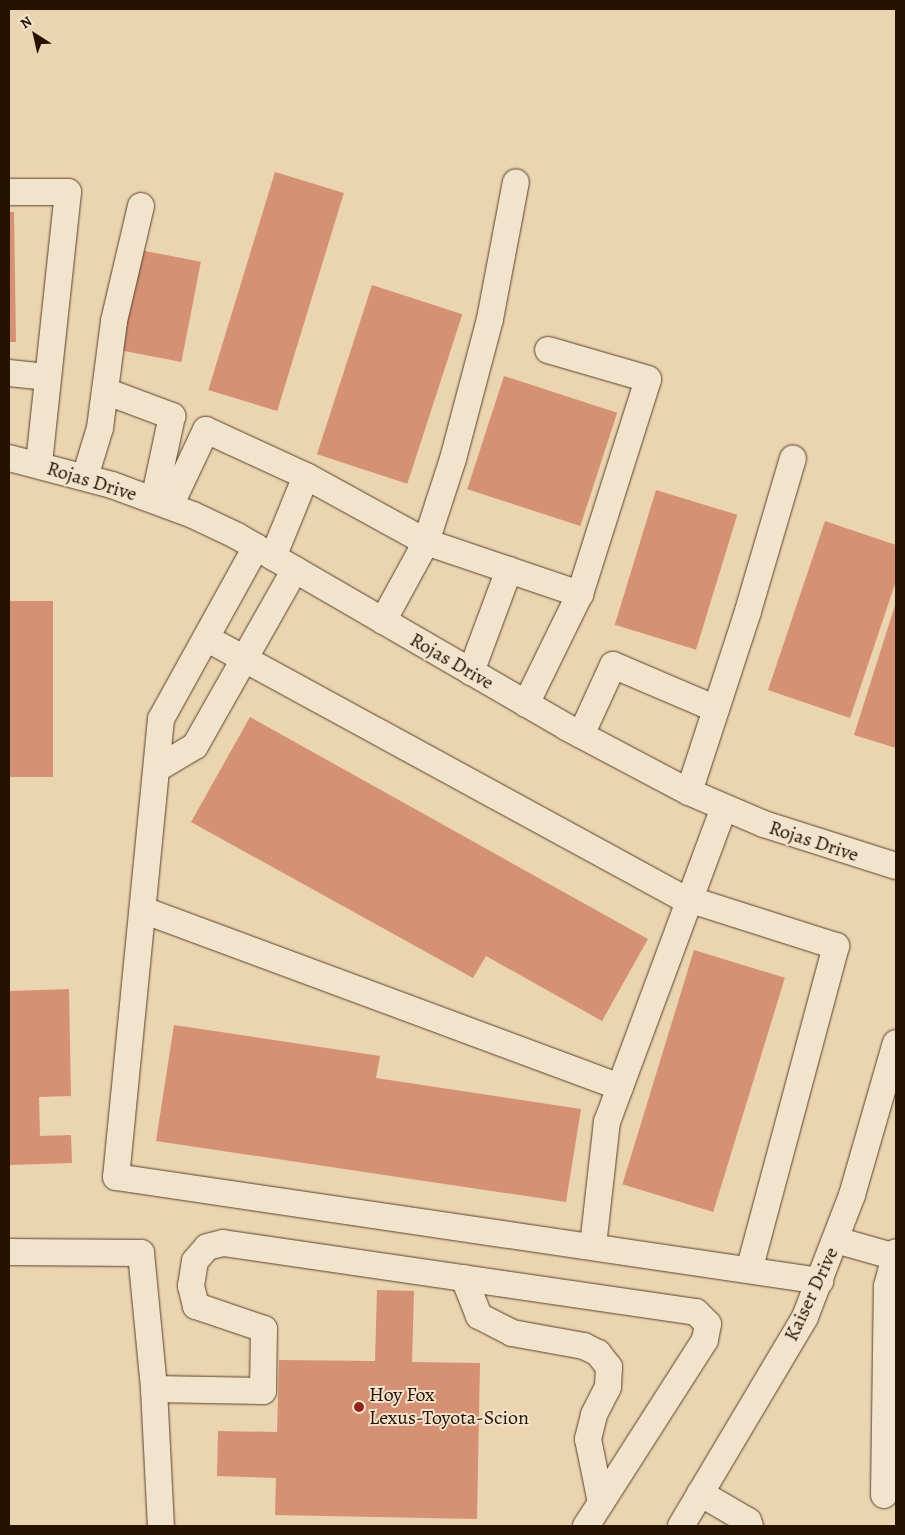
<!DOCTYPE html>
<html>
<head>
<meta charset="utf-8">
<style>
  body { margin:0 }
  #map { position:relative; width:905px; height:1535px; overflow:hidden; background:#ebd4b0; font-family:Alegreya,serif }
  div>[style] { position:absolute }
  .building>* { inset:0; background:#d59174; transform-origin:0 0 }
  .roads { filter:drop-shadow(0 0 1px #58422c) drop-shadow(0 0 1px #58422c) }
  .minor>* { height:26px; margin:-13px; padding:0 13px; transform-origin:13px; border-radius:13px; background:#f2e3cc }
  .dots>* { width:14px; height:14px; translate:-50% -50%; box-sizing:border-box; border:2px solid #f2e3cc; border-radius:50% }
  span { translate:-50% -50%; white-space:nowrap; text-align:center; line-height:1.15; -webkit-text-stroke:4px #f2e3cc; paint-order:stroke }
  .street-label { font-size:20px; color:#271100 }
  .poi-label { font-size:20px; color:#271100 }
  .left { translate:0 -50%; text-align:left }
  .frame { position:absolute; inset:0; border:10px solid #271100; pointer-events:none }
  .north { position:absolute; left:10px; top:10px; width:50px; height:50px; -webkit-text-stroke:4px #f2e3cc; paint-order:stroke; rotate:325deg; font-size:14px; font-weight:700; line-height:20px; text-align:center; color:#271100 }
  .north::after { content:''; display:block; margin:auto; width:18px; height:22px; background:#271100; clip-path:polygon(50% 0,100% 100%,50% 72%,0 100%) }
</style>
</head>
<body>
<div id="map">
  <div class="building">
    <i style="left:275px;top:172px;width:72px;height:228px;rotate:17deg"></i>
    <i style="clip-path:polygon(9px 212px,14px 212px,16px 342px,9px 342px)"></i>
    <i style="left:140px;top:250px;width:62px;height:102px;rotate:11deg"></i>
    <i style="left:372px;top:285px;width:95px;height:178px;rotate:18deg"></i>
    <i style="left:504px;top:376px;width:119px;height:119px;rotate:18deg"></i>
    <i style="left:656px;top:490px;width:85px;height:141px;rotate:17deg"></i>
    <i style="clip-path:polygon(825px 521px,896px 545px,896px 581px,850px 718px,768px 690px)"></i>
    <i style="left:9px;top:601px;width:44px;height:176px"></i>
    <i style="clip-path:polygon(896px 602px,896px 748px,854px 735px)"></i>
    <i style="clip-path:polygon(250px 717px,648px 939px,602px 1021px,486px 956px,473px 978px,191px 822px)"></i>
    <i style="left:694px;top:950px;width:95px;height:245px;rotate:17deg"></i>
    <i style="clip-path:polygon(69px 989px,71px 1096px,39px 1097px,40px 1136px,71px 1135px,72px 1163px,9px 1165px,9px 991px)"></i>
    <i style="clip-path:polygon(174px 1025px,380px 1056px,376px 1078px,581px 1109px,566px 1202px,156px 1141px)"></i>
    <i style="clip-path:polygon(377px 1290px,414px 1291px,412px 1362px,480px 1363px,477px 1519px,275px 1515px,276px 1478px,217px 1476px,218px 1431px,277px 1432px,279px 1360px,375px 1361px)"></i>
  </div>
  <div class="roads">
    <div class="minor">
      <i style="left:9px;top:192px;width:59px"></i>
      <i style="left:68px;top:192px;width:274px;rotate:96.1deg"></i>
      <i style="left:9px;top:373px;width:39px;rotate:6deg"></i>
      <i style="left:105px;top:391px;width:72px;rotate:20.5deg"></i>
      <i style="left:172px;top:416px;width:86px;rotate:102.1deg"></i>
      <i style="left:9px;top:458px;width:106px;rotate:14.7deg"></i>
      <i style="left:112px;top:485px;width:86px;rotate:20.3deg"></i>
      <i style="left:193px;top:515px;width:49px;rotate:25.5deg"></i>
      <i style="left:237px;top:536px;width:380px;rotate:30.1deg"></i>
      <i style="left:566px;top:727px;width:139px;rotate:27.9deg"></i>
      <i style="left:689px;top:792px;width:82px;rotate:23.1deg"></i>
      <i style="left:764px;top:824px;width:139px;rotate:17.7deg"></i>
      <i style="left:85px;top:477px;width:51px;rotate:-73deg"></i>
      <i style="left:100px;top:428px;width:108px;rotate:-82.5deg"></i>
      <i style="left:114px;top:321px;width:118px;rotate:-76.8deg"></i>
      <i style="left:170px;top:506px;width:84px;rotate:-64.7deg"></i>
      <i style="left:206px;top:430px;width:110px;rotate:24.7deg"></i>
      <i style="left:256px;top:547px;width:196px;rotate:118.9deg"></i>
      <i style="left:161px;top:719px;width:460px;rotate:95.6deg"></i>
      <i style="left:116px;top:1177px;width:712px;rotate:8.4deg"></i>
      <i style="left:273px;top:557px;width:87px;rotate:-67.8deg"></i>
      <i style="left:306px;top:476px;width:137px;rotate:28.8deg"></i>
      <i style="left:426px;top:542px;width:163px;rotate:18.7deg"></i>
      <i style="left:383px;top:621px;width:90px;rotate:-61.4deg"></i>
      <i style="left:426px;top:542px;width:87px;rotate:-72deg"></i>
      <i style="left:453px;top:459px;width:145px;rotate:-75.2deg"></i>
      <i style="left:490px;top:319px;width:139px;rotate:-79.3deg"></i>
      <i style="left:206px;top:638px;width:539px;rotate:28.61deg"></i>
      <i style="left:679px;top:896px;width:165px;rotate:17.7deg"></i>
      <i style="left:836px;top:946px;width:333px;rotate:105deg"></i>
      <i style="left:471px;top:672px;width:109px;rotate:-69.6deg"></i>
      <i style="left:526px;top:704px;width:123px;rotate:-63.9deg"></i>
      <i style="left:580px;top:594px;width:225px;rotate:-72.4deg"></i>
      <i style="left:648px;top:379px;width:104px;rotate:-163.8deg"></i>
      <i style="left:581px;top:735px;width:77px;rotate:-65.4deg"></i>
      <i style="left:613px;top:665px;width:112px;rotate:23.1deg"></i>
      <i style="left:158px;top:768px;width:43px;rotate:-30.7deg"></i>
      <i style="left:195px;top:746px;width:203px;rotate:-60.5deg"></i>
      <i style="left:689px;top:792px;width:190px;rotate:-71.9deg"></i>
      <i style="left:748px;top:611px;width:159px;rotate:-73.6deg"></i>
      <i style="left:143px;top:910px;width:509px;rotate:20.36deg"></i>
      <i style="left:836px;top:1240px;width:62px;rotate:15.8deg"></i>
      <i style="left:593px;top:1246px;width:125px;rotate:-83.6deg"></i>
      <i style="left:607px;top:1122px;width:335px;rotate:-69.6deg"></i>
      <i style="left:9px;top:1252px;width:132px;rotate:0.4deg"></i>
      <i style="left:141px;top:1253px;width:137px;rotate:84.5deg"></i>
      <i style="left:154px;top:1389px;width:109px;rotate:1.1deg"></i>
      <i style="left:263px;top:1391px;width:62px;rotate:-89.1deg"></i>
      <i style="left:264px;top:1329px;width:72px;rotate:-161.3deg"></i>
      <i style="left:196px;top:1306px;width:21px;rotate:-104deg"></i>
      <i style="left:191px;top:1286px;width:25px;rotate:-81deg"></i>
      <i style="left:195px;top:1261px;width:18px;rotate:-49deg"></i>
      <i style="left:207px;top:1247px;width:16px;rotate:-14deg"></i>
      <i style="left:223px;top:1243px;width:478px;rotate:8.3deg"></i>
      <i style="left:696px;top:1312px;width:17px;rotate:45deg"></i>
      <i style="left:708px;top:1324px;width:16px;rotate:101deg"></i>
      <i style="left:705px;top:1340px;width:221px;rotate:122.6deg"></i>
      <i style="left:464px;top:1278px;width:41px;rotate:68.5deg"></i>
      <i style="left:479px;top:1316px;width:37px;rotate:27deg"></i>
      <i style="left:512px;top:1333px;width:73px;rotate:10.2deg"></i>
      <i style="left:584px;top:1346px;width:16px;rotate:27deg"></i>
      <i style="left:598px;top:1353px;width:18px;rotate:52deg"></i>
      <i style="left:609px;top:1367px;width:20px;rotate:93deg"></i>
      <i style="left:608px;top:1387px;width:31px;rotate:117deg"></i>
      <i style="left:594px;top:1415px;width:25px;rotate:104deg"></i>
      <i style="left:588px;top:1439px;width:65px;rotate:78.5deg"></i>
      <i style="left:154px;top:1389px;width:137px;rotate:87.1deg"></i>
      <i style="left:700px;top:1493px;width:56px;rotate:30.3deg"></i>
      <i style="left:748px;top:1521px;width:5px;rotate:68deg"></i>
      <i style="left:884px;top:1495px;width:209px;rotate:-89.2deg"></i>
      <i style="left:887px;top:1286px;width:35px;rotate:-75deg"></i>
      <i style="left:681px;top:1526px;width:243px;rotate:-59.3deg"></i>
      <i style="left:805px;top:1317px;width:131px;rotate:-68.9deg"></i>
      <i style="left:852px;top:1195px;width:158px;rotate:-73.9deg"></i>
    </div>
  </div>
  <div class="dots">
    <i style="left:359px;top:1407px;background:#8f2418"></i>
  </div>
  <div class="street-label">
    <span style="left:92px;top:481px;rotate:17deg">Rojas Drive</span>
    <span style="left:452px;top:661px;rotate:30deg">Rojas Drive</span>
    <span style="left:814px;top:841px;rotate:18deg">Rojas Drive</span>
    <span style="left:811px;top:1294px;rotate:-65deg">Kaiser Drive</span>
  </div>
  <div class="poi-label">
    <span class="left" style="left:369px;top:1406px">Hoy Fox<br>Lexus-Toyota-Scion</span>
  </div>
  <div class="frame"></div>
  <div class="north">N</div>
</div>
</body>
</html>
